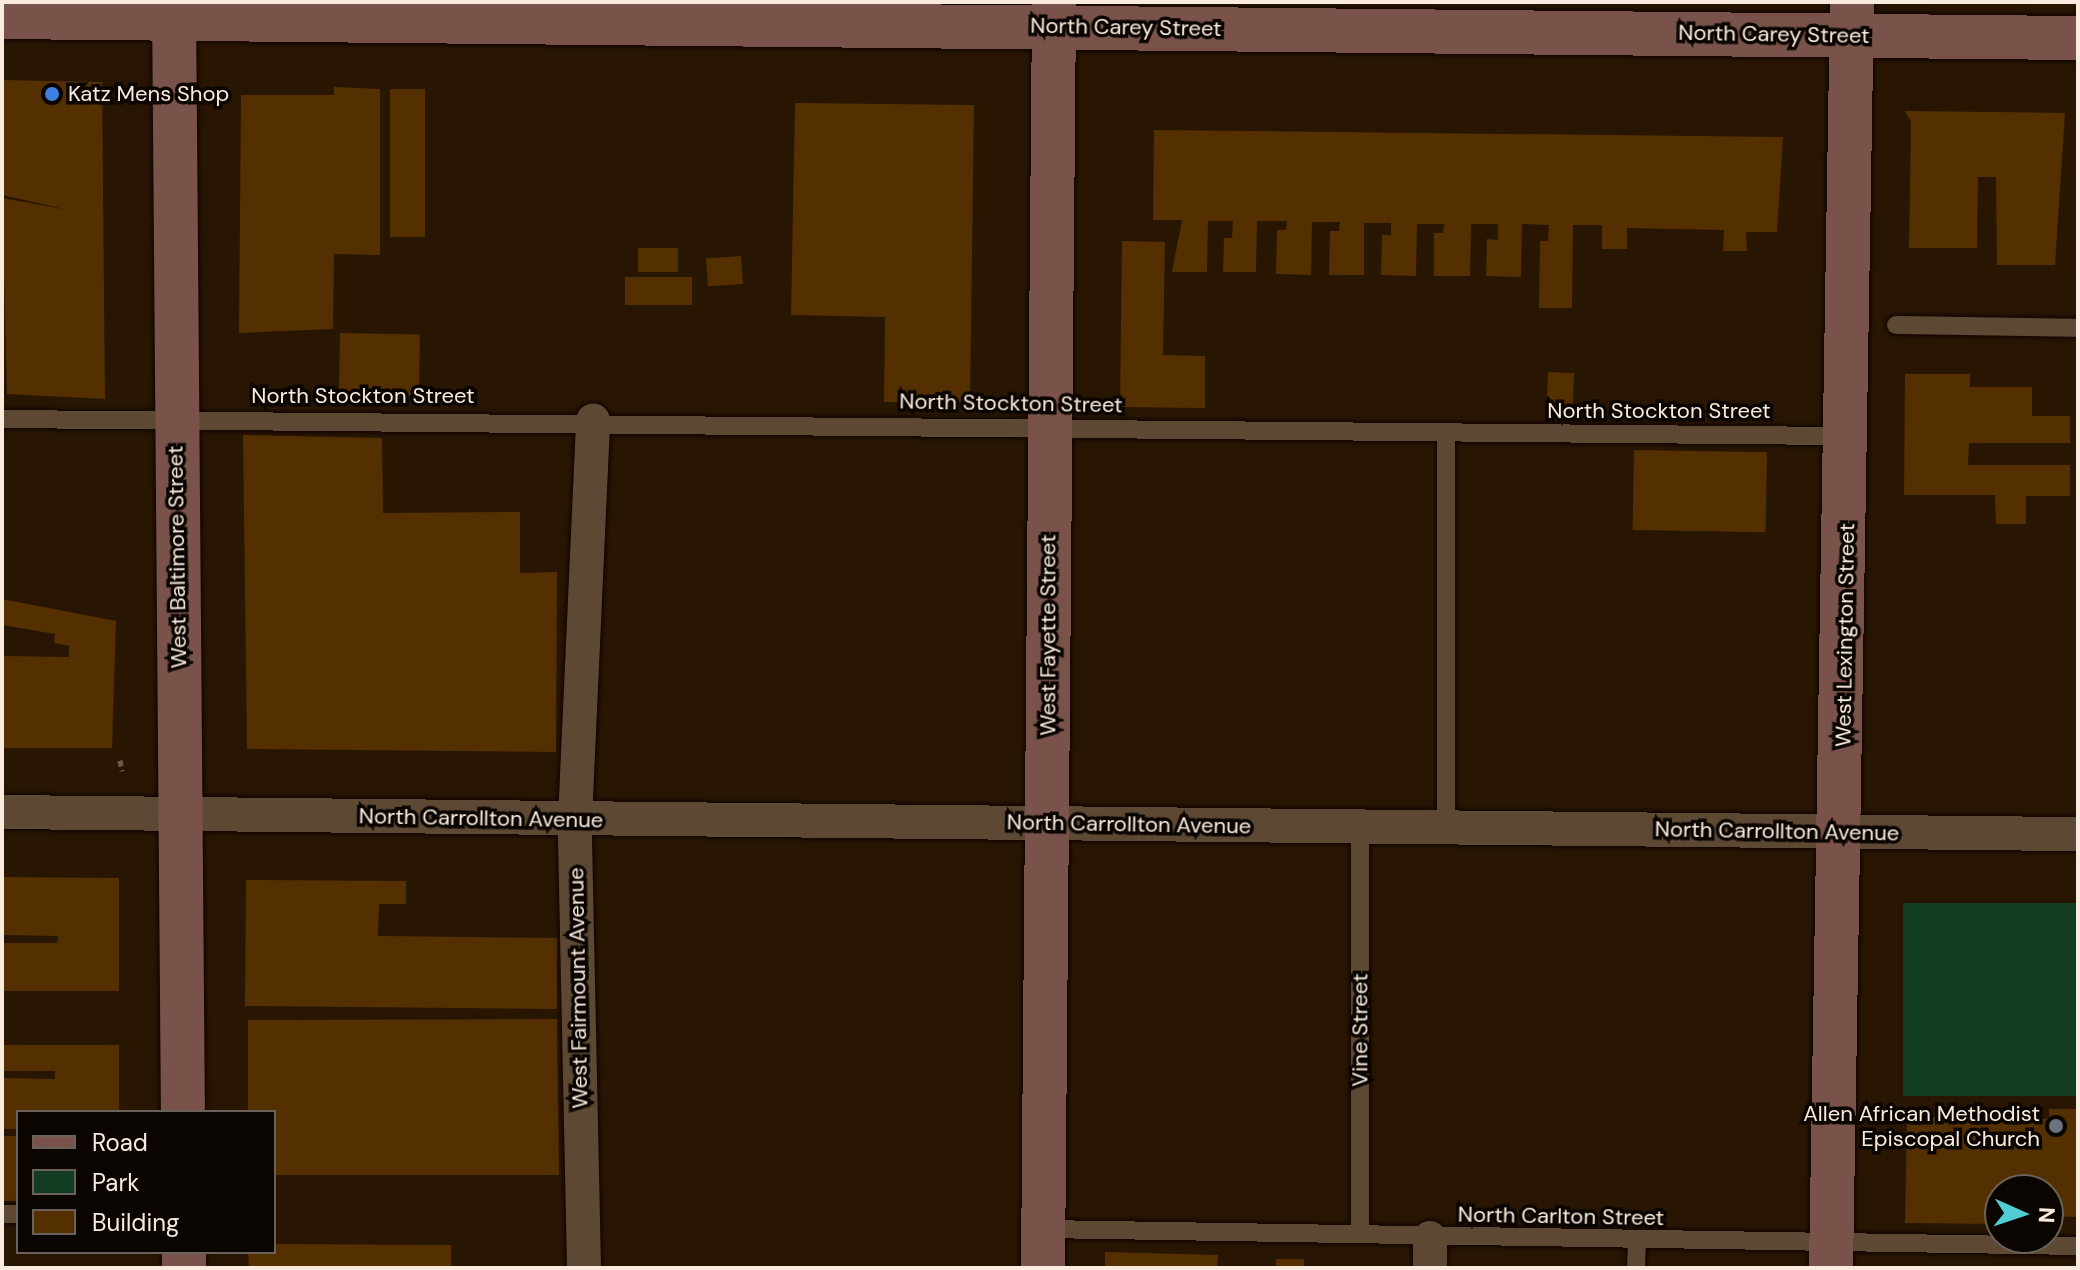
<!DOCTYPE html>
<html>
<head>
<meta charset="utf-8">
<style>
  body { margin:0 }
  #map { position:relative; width:2080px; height:1270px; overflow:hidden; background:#281603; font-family:"DM Sans",sans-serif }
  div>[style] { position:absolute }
  .green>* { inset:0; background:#123d23; transform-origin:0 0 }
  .building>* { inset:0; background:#543001; transform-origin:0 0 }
  .path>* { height:5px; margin-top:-2.5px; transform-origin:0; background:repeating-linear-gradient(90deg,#6b5a49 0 6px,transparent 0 10px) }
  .roads { filter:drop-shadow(0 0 2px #100300) drop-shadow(0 0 2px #100300) }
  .lane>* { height:18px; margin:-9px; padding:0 9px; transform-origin:9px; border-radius:9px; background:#5d4833 }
  .street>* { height:34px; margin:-17px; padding:0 17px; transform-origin:17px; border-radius:17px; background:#5d4833 }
  .secondary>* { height:44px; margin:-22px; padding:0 22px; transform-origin:22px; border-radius:22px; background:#79524a }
  .dots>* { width:22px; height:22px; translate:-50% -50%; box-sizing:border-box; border:4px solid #0b0501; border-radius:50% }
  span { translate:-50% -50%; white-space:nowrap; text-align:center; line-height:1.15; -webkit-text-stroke:7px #0b0501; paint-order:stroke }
  .street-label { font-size:22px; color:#f9ecdf }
  .poi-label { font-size:22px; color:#f9ecdf }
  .left { translate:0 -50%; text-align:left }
  .right { translate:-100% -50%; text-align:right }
  .frame { position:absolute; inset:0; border:4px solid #f9ecdf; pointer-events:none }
  .legend { position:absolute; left:16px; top:1110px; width:260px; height:144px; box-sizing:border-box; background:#0b0501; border:2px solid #6a615a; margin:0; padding:10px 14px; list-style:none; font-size:24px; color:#f9ecdf }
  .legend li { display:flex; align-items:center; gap:16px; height:40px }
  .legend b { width:40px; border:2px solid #6a615a }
  .north { position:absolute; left:1984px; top:1174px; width:80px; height:80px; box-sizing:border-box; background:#0b0501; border:2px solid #6a615a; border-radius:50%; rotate:93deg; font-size:22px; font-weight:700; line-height:32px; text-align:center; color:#f9ecdf }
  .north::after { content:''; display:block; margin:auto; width:28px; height:36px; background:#51ccd2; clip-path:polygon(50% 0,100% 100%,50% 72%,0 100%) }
</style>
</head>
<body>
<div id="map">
  <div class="green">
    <i style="left:1903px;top:903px;width:175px;height:193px"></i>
  </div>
  <div class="building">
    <i style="clip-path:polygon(2px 80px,102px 82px,105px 399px,7px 394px,2px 198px,69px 210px,2px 195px)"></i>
    <i style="clip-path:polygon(334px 87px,380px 89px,380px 255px,334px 254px,333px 329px,239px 333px,241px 95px,334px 95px)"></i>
    <i style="left:390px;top:89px;width:35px;height:148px"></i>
    <i style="clip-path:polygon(795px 103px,974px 105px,970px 403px,884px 402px,885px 317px,791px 315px)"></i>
    <i style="clip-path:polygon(1905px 111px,2065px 113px,2055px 265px,1997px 265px,1996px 177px,1978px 177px,1977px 248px,1909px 248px,1911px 122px)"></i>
    <i style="clip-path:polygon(1154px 130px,1783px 137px,1777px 232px,1746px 232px,1747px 251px,1723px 251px,1724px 230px,1627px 228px,1627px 249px,1602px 249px,1602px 225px,1573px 225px,1572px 308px,1539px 308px,1540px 241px,1548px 241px,1549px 225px,1522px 224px,1521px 277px,1486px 276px,1487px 239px,1498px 240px,1498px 224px,1471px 224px,1470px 276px,1434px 276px,1434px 233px,1443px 233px,1444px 224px,1417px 224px,1416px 276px,1381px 275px,1382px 235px,1391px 235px,1391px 223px,1364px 223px,1364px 275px,1329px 275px,1330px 231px,1339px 231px,1340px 222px,1312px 222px,1311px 275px,1276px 274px,1277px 230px,1286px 230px,1287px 221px,1257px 221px,1256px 272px,1223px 272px,1224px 238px,1232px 238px,1233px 221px,1208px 221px,1207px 272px,1172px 272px,1182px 220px,1153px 220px)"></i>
    <i style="clip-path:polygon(1122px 241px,1165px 242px,1163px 355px,1205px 356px,1205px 408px,1120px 407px)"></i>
    <i style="left:638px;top:248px;width:40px;height:24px"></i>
    <i style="left:741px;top:256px;width:28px;height:35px;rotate:86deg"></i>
    <i style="left:692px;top:277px;width:28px;height:67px;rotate:90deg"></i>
    <i style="left:340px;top:333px;width:80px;height:62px;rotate:1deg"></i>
    <i style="left:1548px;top:372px;width:26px;height:37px;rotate:2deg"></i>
    <i style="clip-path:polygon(1905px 374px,1970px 374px,1970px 387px,2032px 387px,2032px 416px,2070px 416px,2070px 443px,1969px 443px,1968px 465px,2070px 465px,2070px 496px,2026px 496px,2026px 524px,1996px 524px,1995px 495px,1904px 495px)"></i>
    <i style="clip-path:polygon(243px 435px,382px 438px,383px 513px,520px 512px,520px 573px,557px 572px,556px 752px,247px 749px)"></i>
    <i style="left:1634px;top:450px;width:133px;height:80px;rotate:1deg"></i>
    <i style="clip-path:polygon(2px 599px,116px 621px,112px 748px,2px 748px,2px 656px,69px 657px,69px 646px,54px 643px,55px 634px,2px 625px)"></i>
    <i style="clip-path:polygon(2px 877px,119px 878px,119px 991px,2px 991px,2px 943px,57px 943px,58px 936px,2px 935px)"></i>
    <i style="clip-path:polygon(246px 880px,406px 881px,406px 904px,379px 904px,378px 936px,557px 938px,557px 1009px,245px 1006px)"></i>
    <i style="clip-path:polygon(557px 1019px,559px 1175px,274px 1175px,274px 1112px,248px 1112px,248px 1020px)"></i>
    <i style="clip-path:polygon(2px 1045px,119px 1045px,119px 1112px,18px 1112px,18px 1129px,2px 1129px,2px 1078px,55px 1079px,55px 1071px,2px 1071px)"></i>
    <i style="clip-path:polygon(2049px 1109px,2078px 1109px,2078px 1217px,2048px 1216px,2048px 1190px,2000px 1190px,2000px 1224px,1905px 1223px,1907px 1117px,2049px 1119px)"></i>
    <i style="left:2px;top:1136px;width:16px;height:65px"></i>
    <i style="clip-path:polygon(274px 1244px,451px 1245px,451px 1268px,249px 1268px,248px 1252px,274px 1252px)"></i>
    <i style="clip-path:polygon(1105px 1252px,1218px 1255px,1217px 1268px,1105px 1268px)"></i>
    <i style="left:1276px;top:1259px;width:28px;height:9px"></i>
  </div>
  <div class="path">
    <i style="left:120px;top:760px;width:11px;rotate:80deg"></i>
  </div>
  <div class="roads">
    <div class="lane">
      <i style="left:1896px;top:325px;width:182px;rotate:0.9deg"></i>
      <i style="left:2px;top:419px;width:1845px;rotate:0.53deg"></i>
      <i style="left:1446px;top:827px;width:392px;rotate:-90deg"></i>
      <i style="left:2px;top:1214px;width:16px"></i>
      <i style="left:1043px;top:1229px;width:1035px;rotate:0.94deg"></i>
      <i style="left:1360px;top:1234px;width:407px;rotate:-90deg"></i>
      <i style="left:1636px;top:1268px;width:27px;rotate:-88deg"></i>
    </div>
    <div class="street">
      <i style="left:2px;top:812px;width:2076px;rotate:0.61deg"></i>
      <i style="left:584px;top:1268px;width:448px;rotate:-91.2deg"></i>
      <i style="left:575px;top:820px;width:400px;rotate:-87.4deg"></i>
      <i style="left:1430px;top:1268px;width:30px;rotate:-90deg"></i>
    </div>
    <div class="secondary">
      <i style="left:174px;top:2px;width:1110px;rotate:89.54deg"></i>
      <i style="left:2px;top:17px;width:2076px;rotate:0.58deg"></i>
      <i style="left:184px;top:1252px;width:16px;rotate:90deg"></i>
      <i style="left:1043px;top:1268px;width:1266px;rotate:-89.5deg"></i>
      <i style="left:1831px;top:1268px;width:1266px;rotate:-89.05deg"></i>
    </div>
  </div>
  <div class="dots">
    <i style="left:52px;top:94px;background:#3f7fe0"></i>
    <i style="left:2056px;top:1126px;background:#6b7280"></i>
  </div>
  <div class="street-label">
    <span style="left:1126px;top:27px;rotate:1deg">North Carey Street</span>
    <span style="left:1774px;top:34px;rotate:1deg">North Carey Street</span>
    <span style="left:363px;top:396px">North Stockton Street</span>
    <span style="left:1011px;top:403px;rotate:1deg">North Stockton Street</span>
    <span style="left:1659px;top:411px">North Stockton Street</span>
    <span style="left:177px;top:557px;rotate:-91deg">West Baltimore Street</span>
    <span style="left:1048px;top:635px;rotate:-90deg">West Fayette Street</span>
    <span style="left:1845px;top:635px;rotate:-89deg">West Lexington Street</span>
    <span style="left:481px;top:818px;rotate:1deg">North Carrollton Avenue</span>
    <span style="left:1129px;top:824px;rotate:1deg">North Carrollton Avenue</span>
    <span style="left:1777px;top:831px;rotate:1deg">North Carrollton Avenue</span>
    <span style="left:578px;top:988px;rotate:-91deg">West Fairmount Avenue</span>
    <span style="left:1360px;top:1030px;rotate:-90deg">Vine Street</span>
    <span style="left:1561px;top:1216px;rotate:1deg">North Carlton Street</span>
  </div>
  <div class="poi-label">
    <span class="left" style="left:68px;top:94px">Katz Mens Shop</span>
    <span class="right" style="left:2040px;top:1126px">Allen African Methodist<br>Episcopal Church</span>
  </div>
  <div class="frame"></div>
  <ul class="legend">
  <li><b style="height:10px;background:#79524a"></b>Road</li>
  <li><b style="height:22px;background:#123d23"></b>Park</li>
  <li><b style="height:22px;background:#543001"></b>Building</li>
  </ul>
  <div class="north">N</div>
</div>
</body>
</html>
